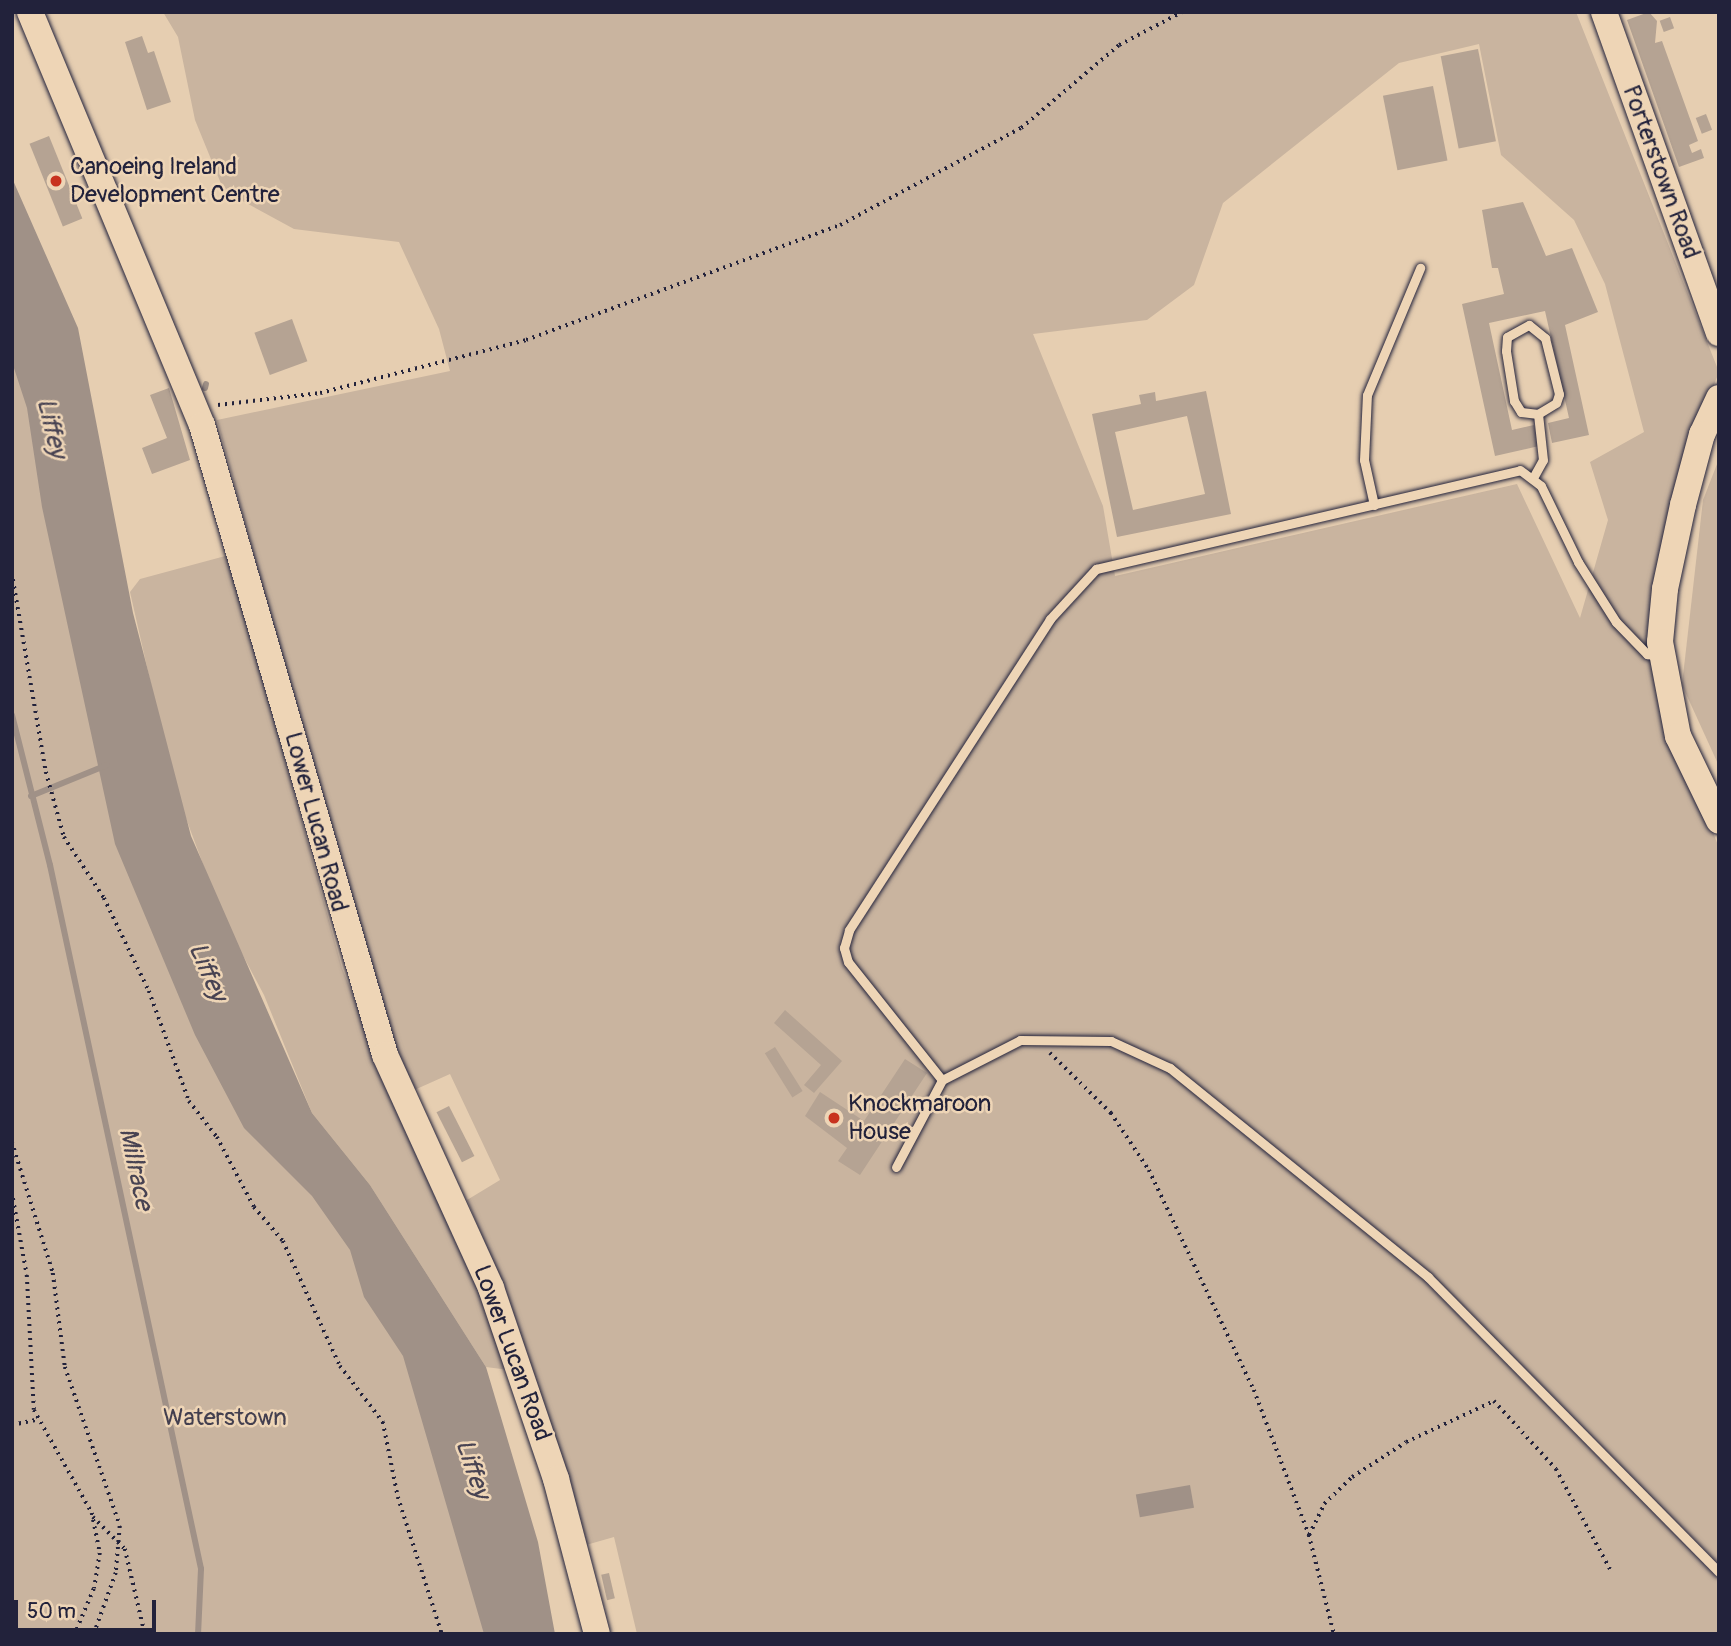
<!DOCTYPE html>
<html>
<head>
<meta charset="utf-8">
<style>
  body { margin:0 }
  #map { position:relative; width:1731px; height:1646px; overflow:hidden; background:#e6ceb1; font-family:Pangolin,sans-serif }
  div>[style] { position:absolute }
  .green>* { inset:0; background:#c9b49f }
  .water>* { inset:0; background:#a09187; transform-origin:0 0 }
  .stream>* { height:6px; margin:-3px; padding:0 3px; transform-origin:3px; border-radius:3px; background:#a09187 }
  .building>* { inset:0; background:#b5a393; transform-origin:0 0 }
  .path>* { height:3.5px; margin-top:-1.75px; transform-origin:0; background:repeating-linear-gradient(90deg,#22223b 0 2px,transparent 0 7px) }
  .roads { filter:drop-shadow(0 0 2px #22223b) drop-shadow(0 0 2px #22223b) }
  .lane>* { height:9px; margin:-4.5px; padding:0 4.5px; transform-origin:4.5px; border-radius:4.5px; background:#eed5b6 }
  .secondary>* { height:26px; margin:-13px; padding:0 13px; transform-origin:13px; border-radius:13px; background:#eed5b6 }
  .dots>* { width:19px; height:19px; translate:-50% -50%; box-sizing:border-box; border:4px solid #eed5b6; border-radius:50% }
  span { translate:-50% -50%; white-space:nowrap; text-align:center; line-height:1.15; -webkit-text-stroke:5px #eed5b6; paint-order:stroke }
  .poi-label { font-size:24px; color:#22223b }
  .left { translate:0 -50%; text-align:left }
  .street-label { font-size:24px; color:#22223b }
  .park-label { font-size:24px; color:#433f4f }
  .water-label { font-size:26px; color:#484352; font-style:italic }
  .frame { position:absolute; inset:0; border:14px solid #22223b; pointer-events:none }
  .scale { position:absolute; left:14px; top:1600px; width:142px; height:32px; box-sizing:border-box; border:4px solid #22223b; border-top:0; padding-left:9px; font-size:21px; line-height:24px; white-space:nowrap; color:#22223b; -webkit-text-stroke:5px #eed5b6; paint-order:stroke }
</style>
</head>
<body>
<div id="map">
  <div class="green">
    <i style="clip-path:polygon(evenodd,163px 12px,1576px 12px,1719px 372px,1695px 433px,1655px 587px,1697px 790px,1719px 848px,1719px 1634px,637px 1634px,614px 1537px,586px 1545px,505px 1290px,467px 1200px,500px 1180px,450px 1074px,412px 1091px,366px 964px,217px 420px,450px 371px,439px 329px,399px 242px,294px 229px,224px 191px,195px 120px,178px 37px,163px 12px,1479px 44px,1501px 155px,1574px 220px,1605px 284px,1644px 432px,1590px 462px,1608px 520px,1580px 618px,1517px 484px,1115px 576px,1103px 506px,1033px 334px,1147px 320px,1194px 285px,1223px 203px,1399px 63px,1479px 44px)"></i>
    <i style="clip-path:polygon(12px 288px,129px 756px,389px 1264px,512px 1634px,12px 1634px)"></i>
    <i style="clip-path:polygon(1719px 459px,1719px 766px,1682px 685px,1703px 500px)"></i>
    <i style="clip-path:polygon(229px 555px,342px 968px,395px 1102px,455px 1229px,509px 1370px,486px 1367px,370px 1185px,312px 1113px,264px 995px,223px 918px,174px 786px,130px 592px,140px 579px)"></i>
  </div>
  <div class="water">
    <i style="clip-path:polygon(12px 178px,78px 328px,133px 613px,191px 836px,312px 1113px,370px 1185px,486px 1367px,538px 1542px,555px 1634px,484px 1634px,403px 1356px,364px 1297px,350px 1250px,312px 1196px,244px 1128px,195px 1035px,115px 844px,42px 507px,27px 408px,12px 362px)"></i>
    <i style="left:1190px;top:1485px;width:23px;height:55px;rotate:80deg"></i>
  </div>
  <div class="stream">
    <i style="left:205px;top:388px;width:4px;rotate:-76deg"></i>
    <i style="left:12px;top:715px;width:155px;rotate:75.8deg"></i>
    <i style="left:50px;top:865px;width:720px;rotate:77.89deg"></i>
    <i style="left:201px;top:1569px;width:65px;rotate:92.6deg"></i>
    <i style="left:31px;top:796px;width:82px;rotate:-22.2deg"></i>
  </div>
  <div class="building">
    <i style="clip-path:polygon(1649px 12px,1657px 21px,1655px 43px,1662px 41px,1698px 141px,1689px 145px,1692px 153px,1701px 149px,1704px 158px,1679px 167px,1627px 20px)"></i>
    <i style="left:1670px;top:17px;width:12px;height:11px;rotate:70deg"></i>
    <i style="clip-path:polygon(142px 36px,148px 53px,154px 51px,171px 102px,147px 110px,125px 42px)"></i>
    <i style="left:1478px;top:49px;width:94px;height:38px;rotate:79deg"></i>
    <i style="left:1433px;top:86px;width:76px;height:51px;rotate:79deg"></i>
    <i style="left:1706px;top:114px;width:17px;height:11px;rotate:69deg"></i>
    <i style="left:49px;top:136px;width:89px;height:21px;rotate:68deg"></i>
    <i style="clip-path:polygon(1523px 202px,1546px 256px,1572px 248px,1598px 312px,1565px 325px,1589px 435px,1552px 443px,1548px 423px,1569px 418px,1545px 311px,1489px 323px,1512px 430px,1534px 425px,1539px 446px,1495px 456px,1462px 304px,1504px 294px,1498px 268px,1492px 268px,1482px 210px)"></i>
    <i style="left:292px;top:319px;width:45px;height:40px;rotate:70deg"></i>
    <i style="clip-path:polygon(169px 388px,190px 460px,152px 474px,142px 448px,167px 438px,150px 395px)"></i>
    <i style="clip-path:polygon(evenodd,1206px 391px,1231px 514px,1117px 537px,1092px 414px,1141px 404px,1139px 395px,1155px 392px,1156px 401px,1206px 391px,1187px 416px,1205px 494px,1133px 510px,1115px 432px,1187px 416px)"></i>
    <i style="clip-path:polygon(785px 1010px,842px 1061px,814px 1093px,804px 1085px,821px 1065px,774px 1023px)"></i>
    <i style="left:775px;top:1047px;width:52px;height:12px;rotate:58deg"></i>
    <i style="clip-path:polygon(905px 1059px,927px 1073px,860px 1175px,838px 1161px,847px 1148px,805px 1116px,820px 1092px,864px 1121px)"></i>
    <i style="left:449px;top:1106px;width:56px;height:14px;rotate:63deg"></i>
    <i style="left:609px;top:1573px;width:26px;height:8px;rotate:77deg"></i>
  </div>
  <div class="path">
    <i style="left:218px;top:405px;width:103px;rotate:-6.7deg"></i>
    <i style="left:320px;top:393px;width:213px;rotate:-14.4deg"></i>
    <i style="left:526px;top:340px;width:334px;rotate:-20.1deg"></i>
    <i style="left:840px;top:225px;width:205px;rotate:-28.2deg"></i>
    <i style="left:1021px;top:128px;width:128px;rotate:-40.3deg"></i>
    <i style="left:1119px;top:45px;width:71px;rotate:-27.6deg"></i>
    <i style="left:12px;top:573px;width:202px;rotate:80.3deg"></i>
    <i style="left:46px;top:772px;width:67px;rotate:74.5deg"></i>
    <i style="left:64px;top:837px;width:73px;rotate:56.7deg"></i>
    <i style="left:104px;top:898px;width:103px;rotate:64.2deg"></i>
    <i style="left:149px;top:991px;width:117px;rotate:70deg"></i>
    <i style="left:189px;top:1101px;width:46px;rotate:52.1deg"></i>
    <i style="left:217px;top:1137px;width:79px;rotate:62.1deg"></i>
    <i style="left:254px;top:1207px;width:45px;rotate:49.5deg"></i>
    <i style="left:283px;top:1241px;width:137px;rotate:65.5deg"></i>
    <i style="left:340px;top:1366px;width:71px;rotate:52.5deg"></i>
    <i style="left:383px;top:1422px;width:76px;rotate:78.7deg"></i>
    <i style="left:398px;top:1497px;width:144px;rotate:72.2deg"></i>
    <i style="left:1050px;top:1053px;width:86px;rotate:44.5deg"></i>
    <i style="left:1111px;top:1113px;width:69px;rotate:56.3deg"></i>
    <i style="left:1149px;top:1170px;width:244px;rotate:64.5deg"></i>
    <i style="left:1254px;top:1390px;width:155px;rotate:69.2deg"></i>
    <i style="left:1309px;top:1535px;width:102px;rotate:75.8deg"></i>
    <i style="left:12px;top:1142px;width:137px;rotate:72.6deg"></i>
    <i style="left:53px;top:1273px;width:95px;rotate:82.7deg"></i>
    <i style="left:65px;top:1367px;width:168px;rotate:70.9deg"></i>
    <i style="left:120px;top:1526px;width:47px;rotate:94.9deg"></i>
    <i style="left:116px;top:1573px;width:65px;rotate:109.8deg"></i>
    <i style="left:12px;top:1192px;width:84px;rotate:79.8deg"></i>
    <i style="left:27px;top:1275px;width:135px;rotate:87deg"></i>
    <i style="left:34px;top:1410px;width:118px;rotate:60.6deg"></i>
    <i style="left:92px;top:1513px;width:41px;rotate:78.7deg"></i>
    <i style="left:100px;top:1553px;width:36px;rotate:99deg"></i>
    <i style="left:94px;top:1589px;width:49px;rotate:112.9deg"></i>
    <i style="left:12px;top:1425px;width:25px;rotate:-12deg"></i>
    <i style="left:93px;top:1517px;width:45px;rotate:45deg"></i>
    <i style="left:125px;top:1549px;width:87px;rotate:76.8deg"></i>
    <i style="left:1309px;top:1535px;width:34px;rotate:-64deg"></i>
    <i style="left:1324px;top:1504px;width:39px;rotate:-44deg"></i>
    <i style="left:1352px;top:1477px;width:64px;rotate:-32.9deg"></i>
    <i style="left:1406px;top:1442px;width:97px;rotate:-25deg"></i>
    <i style="left:1494px;top:1401px;width:92px;rotate:47.6deg"></i>
    <i style="left:1556px;top:1469px;width:114px;rotate:61.6deg"></i>
  </div>
  <div class="roads">
    <div class="lane">
      <i style="left:1529px;top:325px;width:21px;rotate:39deg"></i>
      <i style="left:1545px;top:338px;width:58px;rotate:76deg"></i>
      <i style="left:1559px;top:394px;width:9px;rotate:108deg"></i>
      <i style="left:1556px;top:403px;width:21px;rotate:149deg"></i>
      <i style="left:1538px;top:414px;width:17px;rotate:-173deg"></i>
      <i style="left:1521px;top:412px;width:13px;rotate:-122deg"></i>
      <i style="left:1514px;top:401px;width:51px;rotate:-99.1deg"></i>
      <i style="left:1506px;top:351px;width:14px;rotate:-86deg"></i>
      <i style="left:1507px;top:337px;width:25px;rotate:-29deg"></i>
      <i style="left:1534px;top:476px;width:18px;rotate:-61deg"></i>
      <i style="left:1543px;top:460px;width:46px;rotate:-96.2deg"></i>
      <i style="left:1374px;top:505px;width:46px;rotate:-102.5deg"></i>
      <i style="left:1364px;top:460px;width:65px;rotate:-87.4deg"></i>
      <i style="left:1367px;top:395px;width:138px;rotate:-67.3deg"></i>
      <i style="left:942px;top:1080px;width:151px;rotate:-128.5deg"></i>
      <i style="left:848px;top:962px;width:15px;rotate:-106deg"></i>
      <i style="left:844px;top:948px;width:19px;rotate:-74deg"></i>
      <i style="left:849px;top:930px;width:370px;rotate:-57.1deg"></i>
      <i style="left:1050px;top:619px;width:68px;rotate:-47.4deg"></i>
      <i style="left:1096px;top:569px;width:435px;rotate:-13.1deg"></i>
      <i style="left:1520px;top:470px;width:26px;rotate:37deg"></i>
      <i style="left:1541px;top:486px;width:85px;rotate:64deg"></i>
      <i style="left:1578px;top:562px;width:71px;rotate:57.7deg"></i>
      <i style="left:1616px;top:622px;width:45px;rotate:45.9deg"></i>
      <i style="left:1647px;top:654px;width:14px;rotate:8deg"></i>
      <i style="left:896px;top:1167px;width:98px;rotate:-62.1deg"></i>
      <i style="left:942px;top:1080px;width:88px;rotate:-27.1deg"></i>
      <i style="left:1020px;top:1040px;width:91px;rotate:0.6deg"></i>
      <i style="left:1111px;top:1041px;width:65px;rotate:24.6deg"></i>
      <i style="left:1170px;top:1068px;width:332px;rotate:39deg"></i>
      <i style="left:1428px;top:1277px;width:414px;rotate:45.4deg"></i>
    </div>
    <div class="secondary">
      <i style="left:30px;top:12px;width:447px;rotate:67.4deg"></i>
      <i style="left:202px;top:425px;width:656px;rotate:73.8deg"></i>
      <i style="left:385px;top:1055px;width:256px;rotate:65.5deg"></i>
      <i style="left:491px;top:1288px;width:202px;rotate:71.2deg"></i>
      <i style="left:556px;top:1479px;width:160px;rotate:75.2deg"></i>
      <i style="left:1604px;top:12px;width:341px;rotate:70.3deg"></i>
      <i style="left:1719px;top:398px;width:40px;rotate:115deg"></i>
      <i style="left:1702px;top:434px;width:73px;rotate:105deg"></i>
      <i style="left:1683px;top:505px;width:86px;rotate:102.1deg"></i>
      <i style="left:1665px;top:589px;width:53px;rotate:95.4deg"></i>
      <i style="left:1660px;top:642px;width:96px;rotate:79.2deg"></i>
      <i style="left:1678px;top:736px;width:94px;rotate:64.2deg"></i>
    </div>
  </div>
  <div class="dots">
    <i style="left:56px;top:181px;background:#c8321e"></i>
    <i style="left:834px;top:1118px;background:#c8321e"></i>
  </div>
  <div class="poi-label">
    <span class="left" style="left:70px;top:181px">Canoeing Ireland<br>Development Centre</span>
    <span class="left" style="left:848px;top:1118px">Knockmaroon<br>House</span>
  </div>
  <div class="street-label">
    <span style="left:1661px;top:172px;rotate:70deg">Porterstown Road</span>
    <span style="left:316px;top:822px;rotate:75deg">Lower Lucan Road</span>
    <span style="left:512px;top:1353px;rotate:70deg">Lower Lucan Road</span>
  </div>
  <div class="park-label">
    <span style="left:225px;top:1418px">Waterstown</span>
  </div>
  <div class="water-label">
    <span style="left:51px;top:428px;rotate:77deg">Liffey</span>
    <span style="left:207px;top:972px;rotate:67deg">Liffey</span>
    <span style="left:135px;top:1169px;rotate:78deg">Millrace</span>
    <span style="left:472px;top:1469px;rotate:72deg">Liffey</span>
  </div>
  <div class="frame"></div>
  <div class="scale">50 m</div>
</div>
</body>
</html>
